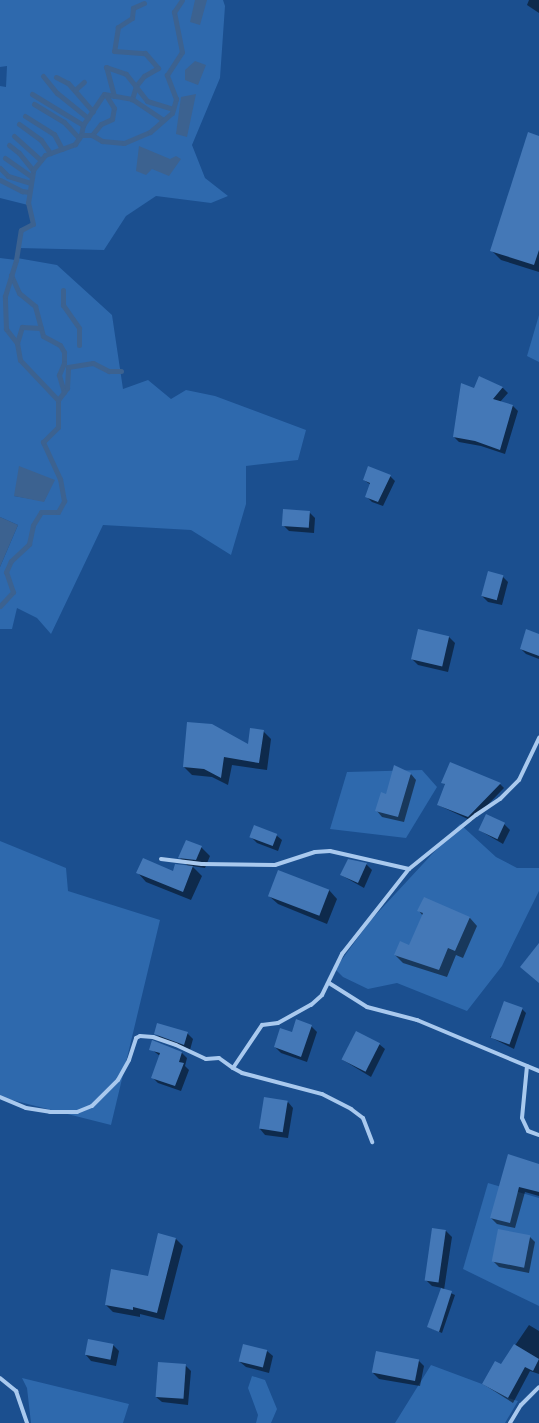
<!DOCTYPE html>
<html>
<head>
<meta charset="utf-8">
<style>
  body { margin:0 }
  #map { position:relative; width:539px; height:1423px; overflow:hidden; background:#1b4f8f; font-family:Signika,sans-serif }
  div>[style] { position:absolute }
  .green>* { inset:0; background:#2e69ad }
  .water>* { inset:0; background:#3c6290 }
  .shadow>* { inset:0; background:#0007 }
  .stream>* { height:5px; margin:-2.5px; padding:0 2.5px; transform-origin:2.5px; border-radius:2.5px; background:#3c6290 }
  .building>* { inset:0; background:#4478b7; transform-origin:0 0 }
  .minor>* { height:4px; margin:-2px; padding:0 2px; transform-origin:2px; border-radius:2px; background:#a9c9ee }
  span { translate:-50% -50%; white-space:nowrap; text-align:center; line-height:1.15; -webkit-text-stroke:3.5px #1b4f8f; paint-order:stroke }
</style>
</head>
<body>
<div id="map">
  <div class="green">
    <i style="clip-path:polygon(0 0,223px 0,225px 6px,220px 78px,192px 145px,205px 178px,228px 196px,211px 203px,156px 196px,126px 216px,104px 250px,18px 248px,21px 230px,33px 224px,28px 205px,0 198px,0 86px,6px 87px,7px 66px,0 67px)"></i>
    <i style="clip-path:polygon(evenodd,0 258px,16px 260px,17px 258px,57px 265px,112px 315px,123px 389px,148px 380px,171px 399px,186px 390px,215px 396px,306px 430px,298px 460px,246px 466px,246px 504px,231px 555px,191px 530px,103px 525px,51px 634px,37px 618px,17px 608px,12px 629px,0 629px,0 567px,18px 525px,0 517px,0 258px,54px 480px,44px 501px,14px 496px,54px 480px)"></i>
    <i style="clip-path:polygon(539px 315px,539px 362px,527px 356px)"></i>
    <i style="clip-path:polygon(422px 770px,437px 787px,406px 838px,330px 829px,347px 772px)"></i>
    <i style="clip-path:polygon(460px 824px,496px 857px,517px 868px,539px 868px,539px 891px,502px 966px,467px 1011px,397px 983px,368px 989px,343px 977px,335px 969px,370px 921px)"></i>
    <i style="clip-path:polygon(0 841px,66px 868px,68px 891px,160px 920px,111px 1125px,0 1097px)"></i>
    <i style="clip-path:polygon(488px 1183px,539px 1198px,539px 1306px,463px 1269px)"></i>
    <i style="clip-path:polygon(431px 1365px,482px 1384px,508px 1398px,518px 1401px,505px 1423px,395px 1423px)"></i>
    <i style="clip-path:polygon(252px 1376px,265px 1380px,277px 1409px,271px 1423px,256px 1423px,258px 1415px,248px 1388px)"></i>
    <i style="clip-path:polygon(22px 1378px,129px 1404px,123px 1423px,31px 1423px,27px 1388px)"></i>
  </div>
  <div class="water">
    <i style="clip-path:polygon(195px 0,207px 0,200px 25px,190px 22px)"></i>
    <i style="clip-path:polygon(195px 61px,206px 65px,198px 85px,185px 80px,185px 70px)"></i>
    <i style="clip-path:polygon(196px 94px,187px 137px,176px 134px,181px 97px)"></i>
    <i style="clip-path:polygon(139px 146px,170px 159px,176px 156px,181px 159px,169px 176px,152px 169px,146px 175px,136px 171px)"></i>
    <i style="clip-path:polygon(19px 466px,55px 480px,44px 502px,14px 496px)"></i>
    <i style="clip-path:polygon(0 517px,18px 525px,0 567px)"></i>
  </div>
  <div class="shadow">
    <i style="clip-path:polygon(529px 0,539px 0,539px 13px,527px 5px)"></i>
    <i style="clip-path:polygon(539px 159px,539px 272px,501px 260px,492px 251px)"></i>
    <i style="clip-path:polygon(480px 377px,503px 388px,508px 393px,500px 402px,513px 406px,518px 411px,505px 454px,481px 446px,459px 442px,454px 437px)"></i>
    <i style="clip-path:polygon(390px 476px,395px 481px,383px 506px,372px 502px,367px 497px,371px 485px,364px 480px)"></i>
    <i style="clip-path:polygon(309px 512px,315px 518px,314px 533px,289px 531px,283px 525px)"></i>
    <i style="clip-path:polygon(502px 576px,508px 582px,502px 605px,488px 602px,482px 596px)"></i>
    <i style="clip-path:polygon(419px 630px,449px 637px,455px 643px,448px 672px,418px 665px,412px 659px)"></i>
    <i style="clip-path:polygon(539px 635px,539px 659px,526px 654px,521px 649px)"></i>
    <i style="clip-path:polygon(263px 731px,271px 739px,267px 770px,232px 765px,228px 785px,212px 777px,192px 775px,184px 767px,249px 745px)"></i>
    <i style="clip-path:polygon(411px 774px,416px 780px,404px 822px,382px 817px,377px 811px)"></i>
    <i style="clip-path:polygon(443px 782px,500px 784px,504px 788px,472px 821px,438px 805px,446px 786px)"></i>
    <i style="clip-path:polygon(504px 824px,510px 830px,503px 844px,479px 830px)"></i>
    <i style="clip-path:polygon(276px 835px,282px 840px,278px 851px,257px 843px,251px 837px)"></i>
    <i style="clip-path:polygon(201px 847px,210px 856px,205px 868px,192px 866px,202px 876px,191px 900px,146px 882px,138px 873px,173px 872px,189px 867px,179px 857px)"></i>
    <i style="clip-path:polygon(366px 864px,372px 870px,364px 888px,341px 875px)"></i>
    <i style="clip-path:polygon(329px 890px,337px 899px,327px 924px,278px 904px,269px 896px)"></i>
    <i style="clip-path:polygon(424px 898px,470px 918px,477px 926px,463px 958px,456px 955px,447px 977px,403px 963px,395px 955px,410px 946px,423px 916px,419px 911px)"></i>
    <i style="clip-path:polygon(522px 1009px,526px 1013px,514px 1049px,490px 1037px)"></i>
    <i style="clip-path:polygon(311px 1026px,317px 1032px,307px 1062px,281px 1053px,275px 1047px,292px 1033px)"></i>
    <i style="clip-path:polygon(155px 1033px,187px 1033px,193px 1039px,190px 1050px,161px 1039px)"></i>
    <i style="clip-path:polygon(379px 1044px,385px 1049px,371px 1077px,343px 1060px)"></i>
    <i style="clip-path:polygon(151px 1049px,182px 1053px,187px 1058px,185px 1066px,189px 1070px,181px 1091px,158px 1083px,152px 1077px,160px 1056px)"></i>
    <i style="clip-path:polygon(288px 1102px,293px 1108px,288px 1138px,265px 1135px,260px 1129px)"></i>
    <i style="clip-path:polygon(509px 1156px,539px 1170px,539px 1196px,525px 1192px,515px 1228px,497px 1224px,491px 1218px)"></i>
    <i style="clip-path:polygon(433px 1229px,446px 1231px,452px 1237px,444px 1290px,455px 1295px,442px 1333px,428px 1327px,442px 1288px,432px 1286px,426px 1280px)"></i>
    <i style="clip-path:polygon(529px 1236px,535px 1242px,529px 1273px,499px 1267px,493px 1261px)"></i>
    <i style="clip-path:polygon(175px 1238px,183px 1246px,164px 1320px,140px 1314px,140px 1317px,113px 1312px,106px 1305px,148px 1277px)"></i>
    <i style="clip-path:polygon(529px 1325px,539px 1331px,539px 1374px,530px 1371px,513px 1403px,483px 1384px,501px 1366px)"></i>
    <i style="clip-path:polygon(113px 1345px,119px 1351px,116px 1366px,91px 1361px,86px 1355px)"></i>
    <i style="clip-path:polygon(243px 1346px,267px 1351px,273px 1356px,269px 1373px,246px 1367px,240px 1362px)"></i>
    <i style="clip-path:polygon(418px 1360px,424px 1366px,420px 1386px,379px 1379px,373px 1373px)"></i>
    <i style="clip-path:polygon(185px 1365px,191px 1371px,188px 1405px,162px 1402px,156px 1397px)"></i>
  </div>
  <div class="stream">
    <i style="left:144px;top:3px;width:12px;rotate:156deg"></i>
    <i style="left:133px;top:8px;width:10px;rotate:96deg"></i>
    <i style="left:132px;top:18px;width:17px;rotate:147deg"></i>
    <i style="left:118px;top:27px;width:24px;rotate:99deg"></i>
    <i style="left:114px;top:51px;width:31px;rotate:4deg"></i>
    <i style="left:145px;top:53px;width:20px;rotate:49deg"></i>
    <i style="left:158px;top:68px;width:16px;rotate:150deg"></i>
    <i style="left:144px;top:76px;width:13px;rotate:129deg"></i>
    <i style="left:136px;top:86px;width:14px;rotate:107deg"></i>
    <i style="left:132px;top:99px;width:37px;rotate:34deg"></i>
    <i style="left:43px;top:76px;width:22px;rotate:51deg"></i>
    <i style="left:57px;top:93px;width:40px;rotate:39deg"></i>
    <i style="left:56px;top:77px;width:13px;rotate:27deg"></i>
    <i style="left:68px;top:83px;width:38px;rotate:49deg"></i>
    <i style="left:75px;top:90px;width:12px;rotate:-42deg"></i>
    <i style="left:32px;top:94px;width:60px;rotate:31.3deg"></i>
    <i style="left:114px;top:96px;width:30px;rotate:-105deg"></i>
    <i style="left:106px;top:67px;width:21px;rotate:19deg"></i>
    <i style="left:126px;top:74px;width:34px;rotate:52deg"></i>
    <i style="left:147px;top:101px;width:27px;rotate:17deg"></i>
    <i style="left:34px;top:104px;width:35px;rotate:31deg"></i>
    <i style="left:64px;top:122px;width:22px;rotate:47deg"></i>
    <i style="left:25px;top:116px;width:34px;rotate:32deg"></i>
    <i style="left:54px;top:134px;width:17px;rotate:62deg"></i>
    <i style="left:19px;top:124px;width:27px;rotate:36deg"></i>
    <i style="left:41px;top:140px;width:16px;rotate:55deg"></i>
    <i style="left:81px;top:135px;width:10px;rotate:-79deg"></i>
    <i style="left:83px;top:125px;width:37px;rotate:-56deg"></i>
    <i style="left:104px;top:94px;width:28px;rotate:10deg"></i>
    <i style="left:92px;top:135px;width:14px;rotate:-51deg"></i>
    <i style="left:101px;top:124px;width:12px;rotate:-24deg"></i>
    <i style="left:112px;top:119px;width:11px;rotate:-80deg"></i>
    <i style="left:114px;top:108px;width:15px;rotate:-122deg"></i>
    <i style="left:14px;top:136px;width:36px;rotate:42deg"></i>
    <i style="left:9px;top:145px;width:13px;rotate:39deg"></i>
    <i style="left:19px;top:153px;width:22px;rotate:51deg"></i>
    <i style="left:5px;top:158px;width:33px;rotate:35deg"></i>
    <i style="left:0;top:168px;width:11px;rotate:45deg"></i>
    <i style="left:8px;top:176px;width:24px;rotate:17deg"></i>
    <i style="left:0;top:180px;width:25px;rotate:27deg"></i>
    <i style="left:22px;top:191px;width:7px;rotate:8deg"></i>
    <i style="left:11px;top:275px;width:20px;rotate:66deg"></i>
    <i style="left:19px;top:293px;width:21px;rotate:39deg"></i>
    <i style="left:35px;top:306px;width:31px;rotate:75deg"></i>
    <i style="left:43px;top:336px;width:19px;rotate:28deg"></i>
    <i style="left:60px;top:345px;width:8px;rotate:60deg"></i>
    <i style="left:64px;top:352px;width:11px;rotate:90deg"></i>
    <i style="left:64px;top:363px;width:13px;rotate:113deg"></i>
    <i style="left:59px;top:375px;width:18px;rotate:74deg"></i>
    <i style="left:63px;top:290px;width:15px;rotate:90deg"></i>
    <i style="left:63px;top:305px;width:28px;rotate:55deg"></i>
    <i style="left:79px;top:328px;width:17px;rotate:90deg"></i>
    <i style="left:17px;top:343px;width:17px;rotate:-73deg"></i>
    <i style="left:22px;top:327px;width:19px;rotate:3deg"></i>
    <i style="left:58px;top:400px;width:15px;rotate:-53deg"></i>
    <i style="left:67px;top:388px;width:21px;rotate:-87deg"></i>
    <i style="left:68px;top:367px;width:25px;rotate:-9deg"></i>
    <i style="left:93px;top:363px;width:18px;rotate:27deg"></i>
    <i style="left:109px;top:371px;width:12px"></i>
    <i style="left:0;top:606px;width:19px;rotate:-47deg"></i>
    <i style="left:13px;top:592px;width:21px;rotate:-109deg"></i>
    <i style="left:6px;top:572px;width:12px;rotate:-66deg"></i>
    <i style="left:11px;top:561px;width:25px;rotate:-43deg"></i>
    <i style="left:29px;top:544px;width:19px;rotate:-78deg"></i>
    <i style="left:33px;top:525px;width:15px;rotate:-58deg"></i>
    <i style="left:41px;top:512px;width:17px"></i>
    <i style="left:58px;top:512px;width:13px;rotate:-61deg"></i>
    <i style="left:64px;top:501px;width:22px;rotate:-100deg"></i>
    <i style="left:60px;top:479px;width:41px;rotate:-114.7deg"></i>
    <i style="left:43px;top:442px;width:21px;rotate:-45deg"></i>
    <i style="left:58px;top:427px;width:27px;rotate:-90deg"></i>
    <i style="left:58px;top:400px;width:55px;rotate:-133.5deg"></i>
    <i style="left:20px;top:360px;width:17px;rotate:-100deg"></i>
    <i style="left:17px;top:343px;width:18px;rotate:-128deg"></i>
    <i style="left:6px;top:329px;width:33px;rotate:-92deg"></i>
    <i style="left:5px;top:296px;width:38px;rotate:-73deg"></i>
    <i style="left:16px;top:260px;width:30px;rotate:-81deg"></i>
    <i style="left:21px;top:230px;width:13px;rotate:-27deg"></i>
    <i style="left:33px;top:224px;width:22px;rotate:-103deg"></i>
    <i style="left:28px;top:203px;width:33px;rotate:-81deg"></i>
    <i style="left:33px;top:170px;width:19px;rotate:-51deg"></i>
    <i style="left:45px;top:155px;width:32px;rotate:-20deg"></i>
    <i style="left:75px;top:144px;width:11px;rotate:-56deg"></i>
    <i style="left:81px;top:135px;width:11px"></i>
    <i style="left:92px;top:135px;width:12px;rotate:31deg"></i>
    <i style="left:102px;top:141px;width:22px;rotate:5deg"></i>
    <i style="left:124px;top:143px;width:28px;rotate:-23deg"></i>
    <i style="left:150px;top:132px;width:29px;rotate:-41deg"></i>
    <i style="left:172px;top:113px;width:15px;rotate:-74deg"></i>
    <i style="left:176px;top:99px;width:26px;rotate:-111deg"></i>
    <i style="left:167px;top:75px;width:27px;rotate:-57deg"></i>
    <i style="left:182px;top:52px;width:41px;rotate:-101.3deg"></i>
    <i style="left:174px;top:12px;width:14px;rotate:-56deg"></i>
  </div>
  <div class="building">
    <i style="clip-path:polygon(528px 132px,539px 136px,539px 250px,534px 265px,490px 251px)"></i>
    <i style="clip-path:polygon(479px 376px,503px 387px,493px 399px,513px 405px,500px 450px,475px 441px,453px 437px,461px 383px,474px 388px)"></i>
    <i style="clip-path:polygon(368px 466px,391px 475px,378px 502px,365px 497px,370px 483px,363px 480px)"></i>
    <i style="left:283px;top:509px;width:27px;height:17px;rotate:4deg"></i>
    <i style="left:488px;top:571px;width:16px;height:26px;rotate:15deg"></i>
    <i style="left:418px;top:629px;width:32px;height:31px;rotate:13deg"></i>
    <i style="clip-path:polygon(526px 629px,539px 634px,539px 656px,520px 649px)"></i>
    <i style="clip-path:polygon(187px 722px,212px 724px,248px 744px,250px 728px,264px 730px,259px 763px,224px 757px,221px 778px,204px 769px,183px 767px)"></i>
    <i style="clip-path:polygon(450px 762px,501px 783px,468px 817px,437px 805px,445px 784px,441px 783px)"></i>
    <i style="clip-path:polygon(394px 765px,411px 773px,398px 817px,375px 811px,381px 792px,386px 794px)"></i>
    <i style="left:486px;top:814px;width:21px;height:18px;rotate:25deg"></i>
    <i style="left:254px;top:825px;width:25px;height:13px;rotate:21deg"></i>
    <i style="clip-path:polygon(186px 840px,202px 846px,196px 860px,178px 858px)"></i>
    <i style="clip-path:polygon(143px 858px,173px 871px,175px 864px,193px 866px,183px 892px,136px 873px)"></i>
    <i style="clip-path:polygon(348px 859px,367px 863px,358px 883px,340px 875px)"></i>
    <i style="left:278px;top:870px;width:55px;height:28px;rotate:21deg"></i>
    <i style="clip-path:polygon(424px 897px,470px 917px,455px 951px,448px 948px,439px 970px,394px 955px,400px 941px,409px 945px,423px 913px,417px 911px)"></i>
    <i style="clip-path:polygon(539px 943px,539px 983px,520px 967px)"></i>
    <i style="left:504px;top:1001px;width:20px;height:39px;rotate:20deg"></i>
    <i style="clip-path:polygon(296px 1019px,312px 1025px,301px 1057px,274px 1047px,280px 1028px,292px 1032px)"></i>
    <i style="clip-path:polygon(157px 1023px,188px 1032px,184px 1045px,154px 1034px)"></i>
    <i style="left:356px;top:1031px;width:27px;height:32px;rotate:27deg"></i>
    <i style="clip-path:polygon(152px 1040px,182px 1052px,179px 1062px,184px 1063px,175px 1086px,151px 1078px,160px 1053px,149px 1050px)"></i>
    <i style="left:264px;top:1097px;width:24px;height:32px;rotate:9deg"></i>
    <i style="clip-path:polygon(508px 1154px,539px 1164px,539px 1192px,519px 1187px,510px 1223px,490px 1218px)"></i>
    <i style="left:432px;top:1228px;width:14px;height:53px;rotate:8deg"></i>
    <i style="left:498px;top:1229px;width:33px;height:33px;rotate:11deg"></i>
    <i style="clip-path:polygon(158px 1233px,176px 1238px,157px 1313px,133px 1307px,133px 1310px,105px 1305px,111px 1269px,148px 1276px)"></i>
    <i style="clip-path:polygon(441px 1288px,452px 1291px,439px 1332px,427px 1327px)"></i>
    <i style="left:88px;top:1339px;width:26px;height:16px;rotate:11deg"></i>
    <i style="left:243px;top:1344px;width:25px;height:18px;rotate:14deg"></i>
    <i style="clip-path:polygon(514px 1344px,539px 1359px,533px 1371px,525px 1367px,508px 1398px,482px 1384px,495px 1361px,501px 1364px)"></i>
    <i style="left:376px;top:1351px;width:44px;height:22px;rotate:11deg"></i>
    <i style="left:158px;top:1362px;width:28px;height:35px;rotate:4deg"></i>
  </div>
  <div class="minor">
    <i style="left:161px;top:859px;width:41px;rotate:7deg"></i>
    <i style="left:202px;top:864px;width:73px;rotate:0.8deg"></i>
    <i style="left:275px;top:865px;width:42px;rotate:-18deg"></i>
    <i style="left:315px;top:852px;width:15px;rotate:-4deg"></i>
    <i style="left:330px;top:851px;width:81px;rotate:12.8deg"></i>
    <i style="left:329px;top:983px;width:45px;rotate:32.3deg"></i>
    <i style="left:367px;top:1007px;width:52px;rotate:14.6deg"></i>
    <i style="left:417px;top:1020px;width:132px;rotate:22.7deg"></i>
    <i style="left:527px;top:1066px;width:52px;rotate:95.5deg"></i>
    <i style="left:522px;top:1118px;width:14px;rotate:65deg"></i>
    <i style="left:528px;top:1131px;width:12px;rotate:20deg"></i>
    <i style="left:233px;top:1068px;width:10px;rotate:29deg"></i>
    <i style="left:242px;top:1073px;width:83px;rotate:14.7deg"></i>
    <i style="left:322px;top:1094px;width:33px;rotate:27deg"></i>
    <i style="left:351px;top:1109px;width:15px;rotate:37deg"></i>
    <i style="left:363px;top:1118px;width:26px;rotate:69deg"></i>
    <i style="left:0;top:1097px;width:28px;rotate:23deg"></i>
    <i style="left:26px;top:1108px;width:24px;rotate:9deg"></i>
    <i style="left:50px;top:1112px;width:27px"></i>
    <i style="left:77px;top:1112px;width:16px;rotate:-22deg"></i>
    <i style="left:92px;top:1106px;width:37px;rotate:-45deg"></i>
    <i style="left:118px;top:1080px;width:23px;rotate:-61deg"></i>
    <i style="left:129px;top:1060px;width:23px;rotate:-72deg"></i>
    <i style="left:136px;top:1038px;width:4px;rotate:-27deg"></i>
    <i style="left:140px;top:1036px;width:13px;rotate:4deg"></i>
    <i style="left:153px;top:1037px;width:24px;rotate:19deg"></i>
    <i style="left:176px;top:1045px;width:33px;rotate:25deg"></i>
    <i style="left:206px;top:1059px;width:13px;rotate:-4deg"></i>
    <i style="left:219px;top:1058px;width:17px;rotate:36deg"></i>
    <i style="left:233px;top:1068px;width:52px;rotate:-56deg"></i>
    <i style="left:262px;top:1025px;width:16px;rotate:-7deg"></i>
    <i style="left:278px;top:1023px;width:38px;rotate:-29deg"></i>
    <i style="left:311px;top:1005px;width:15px;rotate:-42deg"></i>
    <i style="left:322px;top:995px;width:46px;rotate:-64deg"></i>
    <i style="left:342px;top:954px;width:108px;rotate:-51.8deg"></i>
    <i style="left:409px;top:869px;width:86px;rotate:-38.9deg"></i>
    <i style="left:476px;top:815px;width:29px;rotate:-34deg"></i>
    <i style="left:500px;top:799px;width:27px;rotate:-45deg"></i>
    <i style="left:519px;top:780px;width:47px;rotate:-64.5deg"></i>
    <i style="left:0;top:1378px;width:21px;rotate:39deg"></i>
    <i style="left:16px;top:1391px;width:34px;rotate:71deg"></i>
    <i style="left:510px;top:1423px;width:21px;rotate:-59deg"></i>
    <i style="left:521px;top:1405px;width:25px;rotate:-45deg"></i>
  </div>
</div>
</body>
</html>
